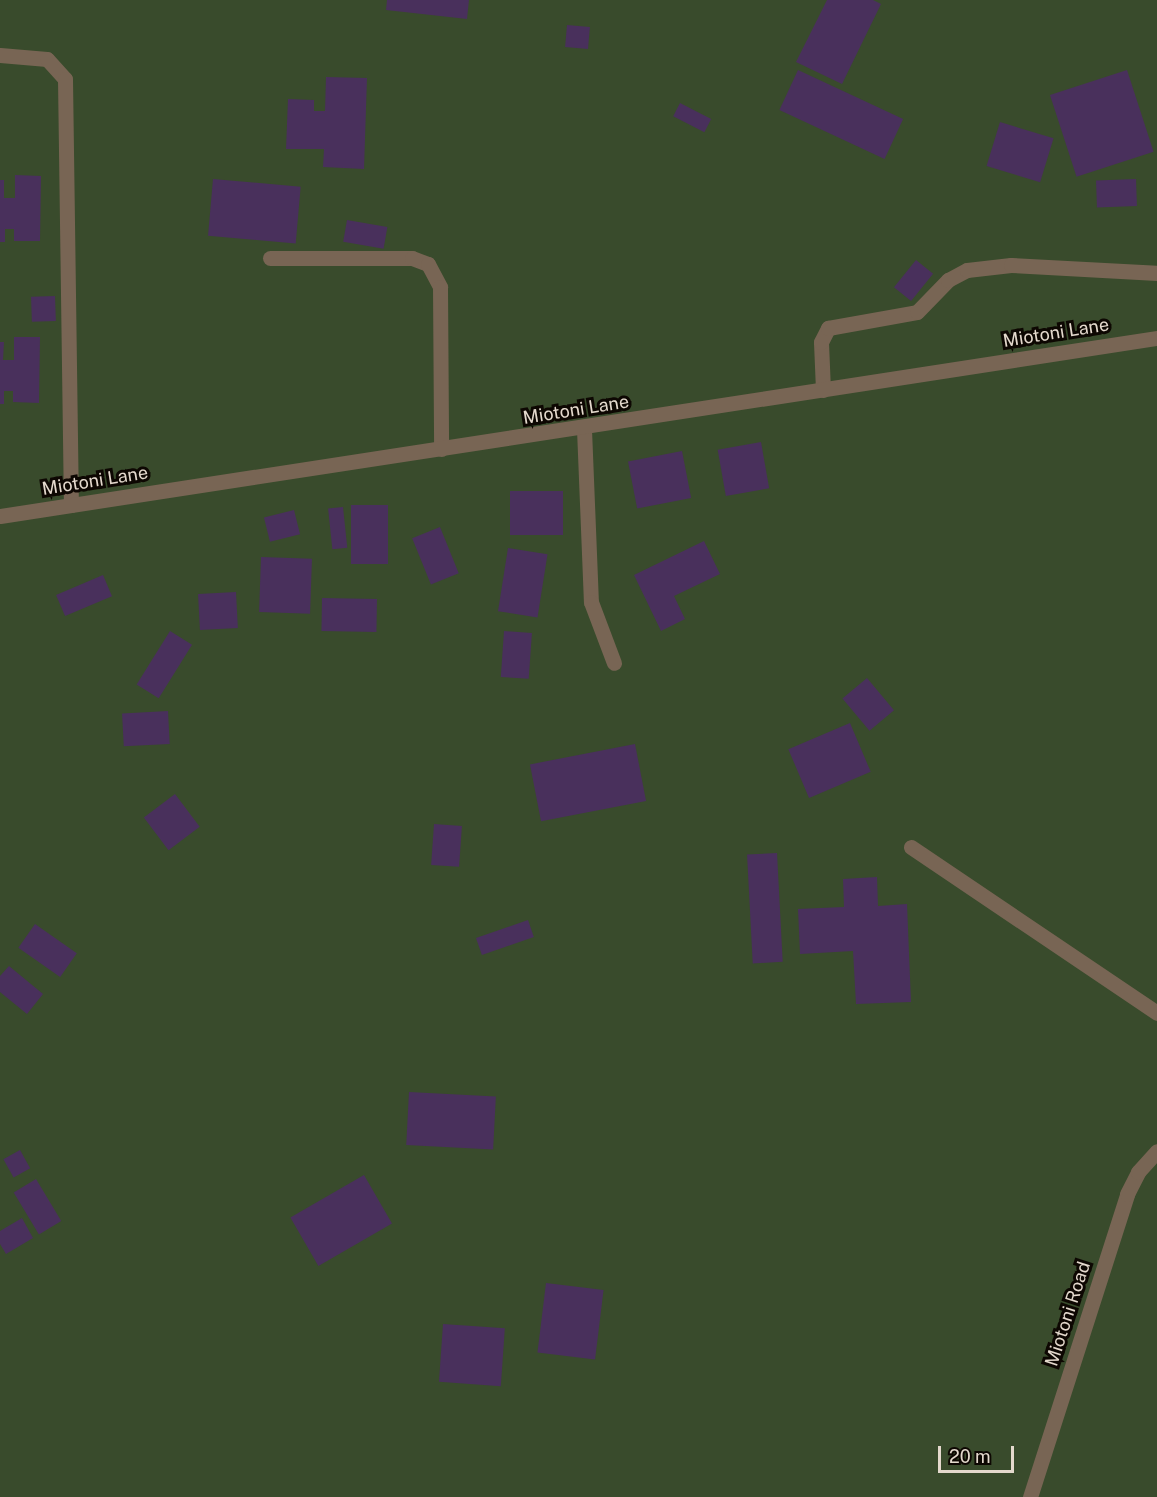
<!DOCTYPE html>
<html>
<head>
<meta charset="utf-8">
<style>
  body { margin:0 }
  #map { position:relative; width:1157px; height:1497px; overflow:hidden; background:#2a1a06; font-family:"Public Sans",sans-serif }
  div>[style] { position:absolute }
  .green>* { inset:0; background:#394b2c; transform-origin:0 0 }
  .building>* { inset:0; background:#49305c; transform-origin:0 0 }
  .minor>* { height:15px; margin:-7.5px; padding:0 7.5px; transform-origin:7.5px; border-radius:7.5px; background:#786554 }
  span { translate:-50% -50%; white-space:nowrap; text-align:center; line-height:1.15; -webkit-text-stroke:6px #0d0702; paint-order:stroke }
  .street-label { font-size:18px; color:#e4d9cd }
  .scale { position:absolute; left:938px; top:1446px; width:76px; height:27px; box-sizing:border-box; border:3px solid #e4d9cd; border-top:0; padding-left:8px; font-size:18px; line-height:21px; white-space:nowrap; color:#e4d9cd; -webkit-text-stroke:4px #0d0702; paint-order:stroke }
</style>
</head>
<body>
<div id="map">
  <div class="green">
    <i style="left:0;top:0;width:1157px;height:1497px"></i>
  </div>
  <div class="building">
    <i style="clip-path:polygon(387px 0,469px 0,467px 19px,386px 10px)"></i>
    <i style="clip-path:polygon(827px 0,873px 0,881px 4px,842px 84px,796px 62px)"></i>
    <i style="left:567px;top:25px;width:23px;height:22px;rotate:5deg"></i>
    <i style="left:798px;top:70px;width:116px;height:44px;rotate:25deg"></i>
    <i style="left:1127px;top:70px;width:86px;height:81px;rotate:72deg"></i>
    <i style="clip-path:polygon(326px 77px,367px 78px,364px 169px,323px 167px,324px 149px,286px 149px,288px 99px,314px 100px,314px 111px,325px 111px)"></i>
    <i style="left:680px;top:103px;width:35px;height:15px;rotate:27deg"></i>
    <i style="left:1000px;top:122px;width:56px;height:46px;rotate:17deg"></i>
    <i style="clip-path:polygon(15px 175px,41px 176px,40px 241px,14px 241px,14px 229px,5px 229px,5px 242px,0 242px,0 180px,4px 180px,4px 198px,15px 198px)"></i>
    <i style="left:213px;top:179px;width:88px;height:57px;rotate:5deg"></i>
    <i style="left:1136px;top:179px;width:27px;height:40px;rotate:88deg"></i>
    <i style="left:347px;top:220px;width:41px;height:22px;rotate:10deg"></i>
    <i style="left:916px;top:260px;width:22px;height:35px;rotate:39deg"></i>
    <i style="left:55px;top:296px;width:25px;height:24px;rotate:88deg"></i>
    <i style="clip-path:polygon(14px 337px,40px 337px,39px 403px,13px 402px,13px 391px,4px 391px,4px 404px,0 404px,0 342px,4px 342px,3px 360px,14px 360px)"></i>
    <i style="left:761px;top:442px;width:47px;height:44px;rotate:80deg"></i>
    <i style="left:682px;top:451px;width:48px;height:55px;rotate:79deg"></i>
    <i style="left:510px;top:491px;width:53px;height:44px"></i>
    <i style="left:351px;top:505px;width:37px;height:59px"></i>
    <i style="left:343px;top:507px;width:41px;height:15px;rotate:84deg"></i>
    <i style="left:294px;top:510px;width:25px;height:31px;rotate:76deg"></i>
    <i style="left:440px;top:527px;width:50px;height:30px;rotate:68deg"></i>
    <i style="clip-path:polygon(704px 541px,720px 574px,674px 596px,685px 619px,661px 631px,634px 575px)"></i>
    <i style="left:508px;top:548px;width:40px;height:64px;rotate:9deg"></i>
    <i style="left:261px;top:557px;width:51px;height:55px;rotate:2deg"></i>
    <i style="left:103px;top:575px;width:23px;height:51px;rotate:67deg"></i>
    <i style="left:236px;top:592px;width:36px;height:38px;rotate:87deg"></i>
    <i style="left:322px;top:598px;width:55px;height:33px;rotate:1deg"></i>
    <i style="left:170px;top:631px;width:26px;height:63px;rotate:32deg"></i>
    <i style="left:504px;top:631px;width:28px;height:46px;rotate:4deg"></i>
    <i style="left:867px;top:678px;width:42px;height:32px;rotate:50deg"></i>
    <i style="left:168px;top:711px;width:33px;height:46px;rotate:87deg"></i>
    <i style="left:850px;top:723px;width:53px;height:67px;rotate:67deg"></i>
    <i style="left:635px;top:744px;width:58px;height:107px;rotate:79deg"></i>
    <i style="left:175px;top:794px;width:41px;height:39px;rotate:53deg"></i>
    <i style="left:434px;top:824px;width:28px;height:41px;rotate:4deg"></i>
    <i style="left:777px;top:853px;width:109px;height:30px;rotate:87deg"></i>
    <i style="clip-path:polygon(877px 877px,878px 906px,907px 904px,911px 1002px,856px 1004px,853px 951px,800px 954px,798px 909px,844px 907px,843px 879px)"></i>
    <i style="left:528px;top:920px;width:18px;height:55px;rotate:71deg"></i>
    <i style="left:35px;top:924px;width:51px;height:29px;rotate:35deg"></i>
    <i style="clip-path:polygon(9px 966px,43px 994px,27px 1014px,0 992px,0 976px)"></i>
    <i style="left:409px;top:1092px;width:87px;height:53px;rotate:3deg"></i>
    <i style="left:20px;top:1150px;width:21px;height:19px;rotate:61deg"></i>
    <i style="left:364px;top:1175px;width:56px;height:85px;rotate:60deg"></i>
    <i style="left:36px;top:1179px;width:49px;height:26px;rotate:59deg"></i>
    <i style="clip-path:polygon(22px 1218px,33px 1238px,6px 1254px,0 1244px,0 1231px)"></i>
    <i style="left:546px;top:1283px;width:58px;height:70px;rotate:7deg"></i>
    <i style="left:443px;top:1324px;width:62px;height:58px;rotate:4deg"></i>
  </div>
  <div class="minor">
    <i style="left:0;top:55px;width:47px;rotate:4.9deg"></i>
    <i style="left:47px;top:59px;width:27px;rotate:48deg"></i>
    <i style="left:65px;top:79px;width:426px;rotate:89.2deg"></i>
    <i style="left:270px;top:258px;width:142px"></i>
    <i style="left:412px;top:258px;width:17px;rotate:21deg"></i>
    <i style="left:428px;top:264px;width:26px;rotate:62deg"></i>
    <i style="left:440px;top:287px;width:162px;rotate:89.6deg"></i>
    <i style="left:823px;top:390px;width:48px;rotate:-92.4deg"></i>
    <i style="left:821px;top:342px;width:16px;rotate:-63deg"></i>
    <i style="left:828px;top:328px;width:90px;rotate:-10.2deg"></i>
    <i style="left:917px;top:312px;width:45px;rotate:-45.9deg"></i>
    <i style="left:948px;top:280px;width:21px;rotate:-28deg"></i>
    <i style="left:967px;top:270px;width:44px;rotate:-6.5deg"></i>
    <i style="left:1011px;top:265px;width:146px;rotate:3.1deg"></i>
    <i style="left:584px;top:429px;width:173px;rotate:87.7deg"></i>
    <i style="left:591px;top:602px;width:65px;rotate:69.3deg"></i>
    <i style="left:0;top:516px;width:1171px;rotate:-8.75deg"></i>
    <i style="left:911px;top:847px;width:297px;rotate:34deg"></i>
    <i style="left:1030px;top:1497px;width:318px;rotate:-72.2deg"></i>
    <i style="left:1127px;top:1194px;width:25px;rotate:-63deg"></i>
    <i style="left:1138px;top:1172px;width:28px;rotate:-48deg"></i>
  </div>
  <div class="street-label">
    <span style="left:1056px;top:333px;rotate:-9deg">Miotoni Lane</span>
    <span style="left:576px;top:410px;rotate:-9deg">Miotoni Lane</span>
    <span style="left:95px;top:481px;rotate:-9deg">Miotoni Lane</span>
    <span style="left:1068px;top:1314px;rotate:-72deg">Miotoni Road</span>
  </div>
  <div class="scale">20 m</div>
</div>
</body>
</html>
